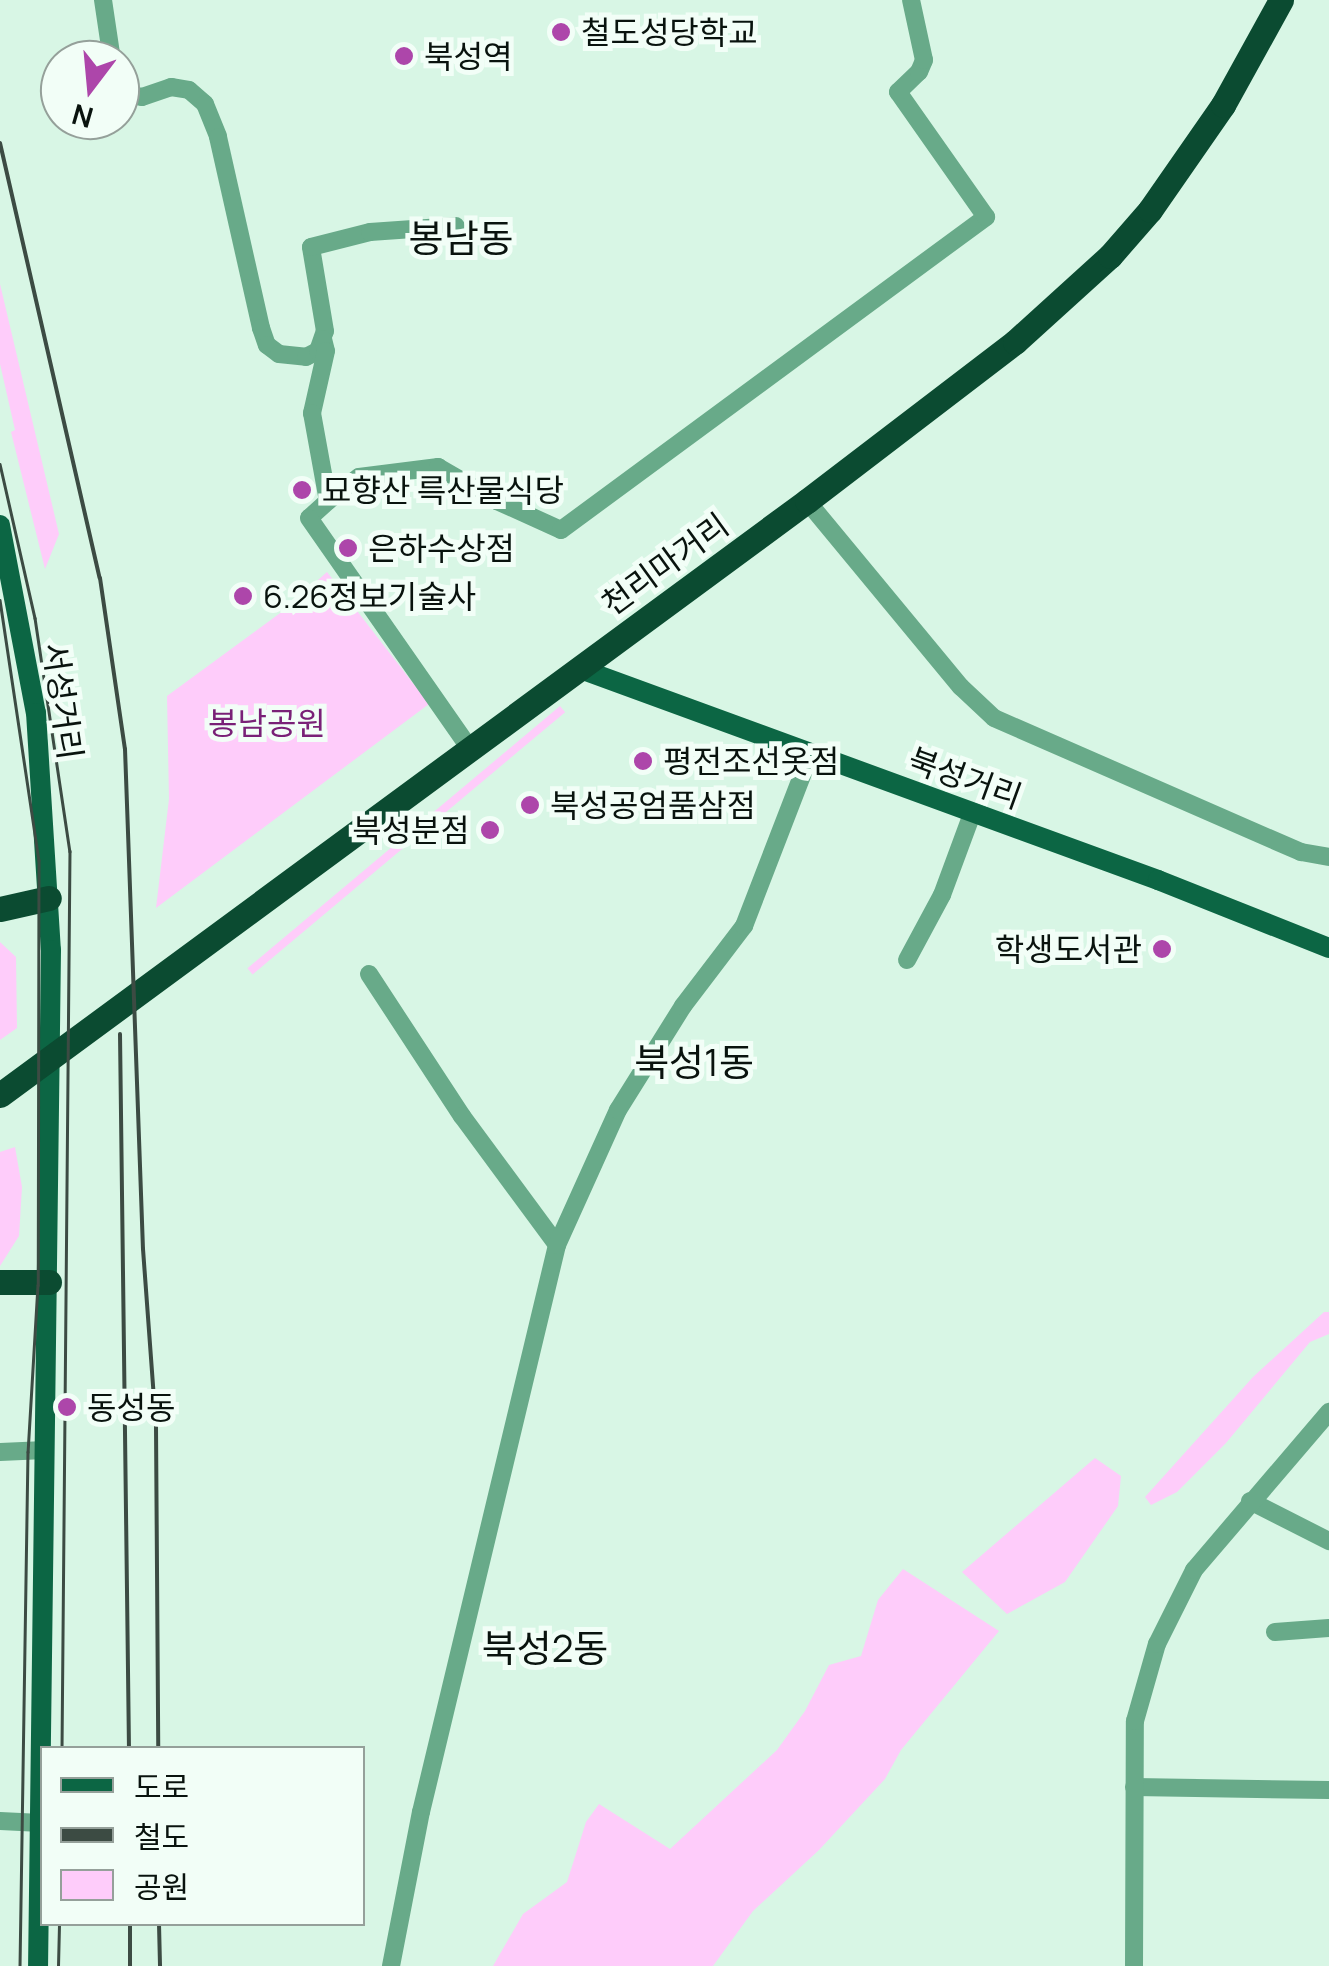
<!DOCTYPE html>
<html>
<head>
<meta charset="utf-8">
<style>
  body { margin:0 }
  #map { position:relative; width:1329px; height:1966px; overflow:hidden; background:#d8f6e5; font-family:Manrope,"Noto Sans KR",sans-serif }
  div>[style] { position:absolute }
  .green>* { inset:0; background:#feccfa; transform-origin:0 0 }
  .minor>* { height:18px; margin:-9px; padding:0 9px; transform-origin:9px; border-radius:9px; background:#68aa89 }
  .major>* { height:20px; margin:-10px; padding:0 10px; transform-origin:10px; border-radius:10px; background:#0c6644 }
  .highway>* { height:25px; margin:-12.5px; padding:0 12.5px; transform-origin:12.5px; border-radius:12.5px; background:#0b4b31 }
  .tram>* { height:2.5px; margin:-1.25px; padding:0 1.25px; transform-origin:1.25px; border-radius:1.25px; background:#3c4b43 }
  .rail>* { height:4px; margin:-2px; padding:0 2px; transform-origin:2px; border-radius:2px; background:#3c4b43 }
  .dots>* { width:28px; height:28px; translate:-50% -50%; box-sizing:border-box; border:5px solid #f2fef7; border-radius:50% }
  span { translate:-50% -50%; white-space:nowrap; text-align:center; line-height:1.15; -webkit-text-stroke:10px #f2fef7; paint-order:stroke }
  .poi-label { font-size:32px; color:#09130e }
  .left { translate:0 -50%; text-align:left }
  .right { translate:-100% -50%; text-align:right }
  .street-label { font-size:32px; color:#09130e }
  .park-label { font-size:32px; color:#792077 }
  .quarter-label { font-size:38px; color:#09130e }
  .legend { position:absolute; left:40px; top:1746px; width:325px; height:180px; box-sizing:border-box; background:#f2fef7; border:2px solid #95a09a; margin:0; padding:12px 18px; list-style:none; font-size:30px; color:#09130e }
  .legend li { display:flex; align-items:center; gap:20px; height:50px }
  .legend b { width:50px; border:2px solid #95a09a }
  .north { position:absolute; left:40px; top:40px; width:100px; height:100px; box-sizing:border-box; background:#f2fef7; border:2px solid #95a09a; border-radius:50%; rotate:196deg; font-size:28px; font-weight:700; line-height:40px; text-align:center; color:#09130e }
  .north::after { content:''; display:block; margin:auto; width:35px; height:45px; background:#ad46aa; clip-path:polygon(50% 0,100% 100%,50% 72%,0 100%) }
</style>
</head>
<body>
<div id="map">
  <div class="green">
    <i style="clip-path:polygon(0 284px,59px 534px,45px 569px,11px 432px,15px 430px,0 364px)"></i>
    <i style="clip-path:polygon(327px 572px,429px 704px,156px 908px,169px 799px,167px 696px,283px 611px)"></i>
    <i style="left:560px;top:706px;width:8px;height:408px;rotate:50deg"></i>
    <i style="clip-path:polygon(0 942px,16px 957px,17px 1028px,0 1040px)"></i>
    <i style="clip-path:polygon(15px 1147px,22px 1187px,19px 1236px,0 1266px,0 1152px)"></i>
    <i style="clip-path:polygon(1324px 1312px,1329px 1312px,1329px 1334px,1310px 1342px,1226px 1443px,1177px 1492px,1151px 1505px,1145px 1497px,1253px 1377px)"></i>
    <i style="clip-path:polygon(1095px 1458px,1121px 1476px,1118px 1506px,1065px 1582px,1007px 1614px,962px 1572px)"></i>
    <i style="clip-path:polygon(903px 1569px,999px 1631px,901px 1750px,885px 1779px,819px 1850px,753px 1911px,713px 1966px,493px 1966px,523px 1914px,567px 1882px,586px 1822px,599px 1804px,670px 1849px,777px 1750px,805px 1711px,829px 1665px,861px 1656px,878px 1600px)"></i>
  </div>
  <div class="minor">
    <i style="left:103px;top:0;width:61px;rotate:81.5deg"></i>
    <i style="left:120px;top:86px;width:13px;rotate:42deg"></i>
    <i style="left:130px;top:95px;width:12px;rotate:9deg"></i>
    <i style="left:142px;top:97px;width:31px;rotate:-19deg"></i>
    <i style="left:171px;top:87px;width:18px;rotate:9deg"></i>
    <i style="left:189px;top:90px;width:21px;rotate:41deg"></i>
    <i style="left:205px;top:104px;width:35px;rotate:68deg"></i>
    <i style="left:218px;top:137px;width:196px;rotate:77.3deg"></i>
    <i style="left:261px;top:328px;width:18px;rotate:71deg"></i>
    <i style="left:267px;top:345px;width:15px;rotate:37deg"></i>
    <i style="left:279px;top:354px;width:27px;rotate:6deg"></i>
    <i style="left:306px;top:357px;width:13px;rotate:-27deg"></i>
    <i style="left:318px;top:351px;width:21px;rotate:-71deg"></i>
    <i style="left:325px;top:331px;width:85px;rotate:-99.5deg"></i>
    <i style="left:311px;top:247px;width:61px;rotate:-14.3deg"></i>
    <i style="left:370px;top:232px;width:86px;rotate:-4deg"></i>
    <i style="left:323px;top:339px;width:12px;rotate:76deg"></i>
    <i style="left:326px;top:351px;width:64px;rotate:102.7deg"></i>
    <i style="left:312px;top:413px;width:89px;rotate:79.7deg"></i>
    <i style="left:328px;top:501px;width:25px;rotate:138deg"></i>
    <i style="left:309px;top:518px;width:279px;rotate:55.1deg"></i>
    <i style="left:328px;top:501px;width:39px;rotate:-38deg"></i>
    <i style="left:359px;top:477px;width:80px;rotate:-7.2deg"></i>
    <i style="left:438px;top:467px;width:68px;rotate:30deg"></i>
    <i style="left:497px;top:501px;width:70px;rotate:24.4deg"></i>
    <i style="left:561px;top:530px;width:528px;rotate:-36.37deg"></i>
    <i style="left:986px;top:217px;width:153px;rotate:-125.1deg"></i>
    <i style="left:898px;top:92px;width:29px;rotate:-44deg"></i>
    <i style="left:919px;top:72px;width:13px;rotate:-67deg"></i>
    <i style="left:924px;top:60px;width:61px;rotate:-102.2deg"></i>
    <i style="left:807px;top:501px;width:241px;rotate:50.4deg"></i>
    <i style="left:961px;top:687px;width:45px;rotate:43.2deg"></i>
    <i style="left:994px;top:718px;width:335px;rotate:23.6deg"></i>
    <i style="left:1301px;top:852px;width:28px;rotate:10deg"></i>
    <i style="left:907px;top:960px;width:74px;rotate:-61.7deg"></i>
    <i style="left:942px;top:895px;width:86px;rotate:-69.7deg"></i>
    <i style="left:369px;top:974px;width:170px;rotate:56.8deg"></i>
    <i style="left:462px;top:1116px;width:160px;rotate:53.6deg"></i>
    <i style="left:0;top:1452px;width:45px;rotate:-2.5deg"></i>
    <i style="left:1250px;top:1501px;width:89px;rotate:26.9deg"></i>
    <i style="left:1275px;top:1632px;width:54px;rotate:-4.2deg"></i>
    <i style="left:1134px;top:1787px;width:195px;rotate:0.9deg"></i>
    <i style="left:0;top:1821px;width:41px;rotate:2.8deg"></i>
    <i style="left:391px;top:1966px;width:157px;rotate:-79deg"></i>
    <i style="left:421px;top:1812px;width:583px;rotate:-76.51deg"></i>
    <i style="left:557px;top:1245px;width:148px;rotate:-65.7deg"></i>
    <i style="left:618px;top:1110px;width:123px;rotate:-58deg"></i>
    <i style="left:683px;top:1006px;width:101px;rotate:-52.7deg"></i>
    <i style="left:744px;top:926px;width:186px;rotate:-68.9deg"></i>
    <i style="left:1134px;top:1966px;width:245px;rotate:-89.8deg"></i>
    <i style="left:1135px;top:1721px;width:80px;rotate:-74.1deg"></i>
    <i style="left:1157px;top:1644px;width:83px;rotate:-63.4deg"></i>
    <i style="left:1194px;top:1570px;width:208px;rotate:-49.5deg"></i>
  </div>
  <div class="major">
    <i style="left:0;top:525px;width:191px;rotate:79.2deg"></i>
    <i style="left:36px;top:713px;width:237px;rotate:86.4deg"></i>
    <i style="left:51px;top:950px;width:1016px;rotate:90.73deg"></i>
    <i style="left:578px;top:668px;width:618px;rotate:20.08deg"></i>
    <i style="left:1158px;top:880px;width:184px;rotate:21.7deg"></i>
  </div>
  <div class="highway">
    <i style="left:0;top:909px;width:50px;rotate:-12.7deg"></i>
    <i style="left:0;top:1095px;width:1002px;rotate:-36.36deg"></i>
    <i style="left:807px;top:501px;width:262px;rotate:-37.4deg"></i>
    <i style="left:1015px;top:342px;width:128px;rotate:-42.2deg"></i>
    <i style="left:1110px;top:256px;width:61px;rotate:-49deg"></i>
    <i style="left:1150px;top:210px;width:128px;rotate:-55.2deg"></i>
    <i style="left:1223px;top:105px;width:120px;rotate:-61.1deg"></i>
    <i style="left:0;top:1282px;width:49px"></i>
  </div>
  <div class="tram">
    <i style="left:0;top:464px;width:158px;rotate:77.2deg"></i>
    <i style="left:35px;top:618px;width:236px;rotate:81.5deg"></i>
    <i style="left:70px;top:851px;width:897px;rotate:90.51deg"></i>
    <i style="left:0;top:600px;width:263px;rotate:81.5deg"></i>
    <i style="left:39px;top:860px;width:425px;rotate:90.1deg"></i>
    <i style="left:38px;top:1285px;width:167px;rotate:93.4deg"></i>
    <i style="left:28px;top:1452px;width:514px;rotate:90.89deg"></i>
    <i style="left:58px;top:1966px;width:42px;rotate:-88.6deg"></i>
  </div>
  <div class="rail">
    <i style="left:0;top:143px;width:446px;rotate:77.1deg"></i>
    <i style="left:100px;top:578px;width:173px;rotate:81.7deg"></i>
    <i style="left:125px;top:749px;width:500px;rotate:87.94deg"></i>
    <i style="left:143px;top:1249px;width:177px;rotate:85.8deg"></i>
    <i style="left:156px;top:1426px;width:322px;rotate:89.6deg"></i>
    <i style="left:120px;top:1034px;width:714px;rotate:89.28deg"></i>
    <i style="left:130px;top:1924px;width:42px;rotate:90deg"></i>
    <i style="left:159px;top:1924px;width:42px;rotate:88.6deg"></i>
  </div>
  <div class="dots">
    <i style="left:561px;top:32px;background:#ad46aa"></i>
    <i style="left:404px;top:56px;background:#ad46aa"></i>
    <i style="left:302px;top:490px;background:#ad46aa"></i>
    <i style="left:348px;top:548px;background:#ad46aa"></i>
    <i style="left:243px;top:596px;background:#ad46aa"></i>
    <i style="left:643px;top:761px;background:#ad46aa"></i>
    <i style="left:530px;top:805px;background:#ad46aa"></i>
    <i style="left:490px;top:830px;background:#ad46aa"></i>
    <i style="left:1162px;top:949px;background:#ad46aa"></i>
    <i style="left:67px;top:1407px;background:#ad46aa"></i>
  </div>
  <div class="poi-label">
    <span class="left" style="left:581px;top:32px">철도성당학교</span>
    <span class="left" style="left:424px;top:56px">북성역</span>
    <span class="left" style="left:322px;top:490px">묘향산 륵산물식당</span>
    <span class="left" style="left:368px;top:548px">은하수상점</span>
    <span class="left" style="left:263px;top:596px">6.26정보기술사</span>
    <span class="left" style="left:663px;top:761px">평전조선옷점</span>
    <span class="left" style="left:550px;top:805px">북성공엄품삼점</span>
    <span class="right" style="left:470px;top:830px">북성분점</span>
    <span class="right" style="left:1142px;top:949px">학생도서관</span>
    <span class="left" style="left:87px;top:1407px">동성동</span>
  </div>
  <div class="street-label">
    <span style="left:665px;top:564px;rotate:-36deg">천리마거리</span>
    <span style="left:63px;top:701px;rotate:82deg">서성거리</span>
    <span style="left:965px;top:778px;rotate:20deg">북성거리</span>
  </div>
  <div class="park-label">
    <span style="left:267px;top:723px">봉남공원</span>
  </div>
  <div class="quarter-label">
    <span style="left:461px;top:238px">봉남동</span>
    <span style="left:694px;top:1062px">북성1동</span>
    <span style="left:545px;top:1648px">북성2동</span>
  </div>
  <ul class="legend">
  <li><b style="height:12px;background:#0c6644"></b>도로</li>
  <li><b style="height:12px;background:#3c4b43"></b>철도</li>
  <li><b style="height:28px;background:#feccfa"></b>공원</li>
  </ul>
  <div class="north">N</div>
</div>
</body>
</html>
